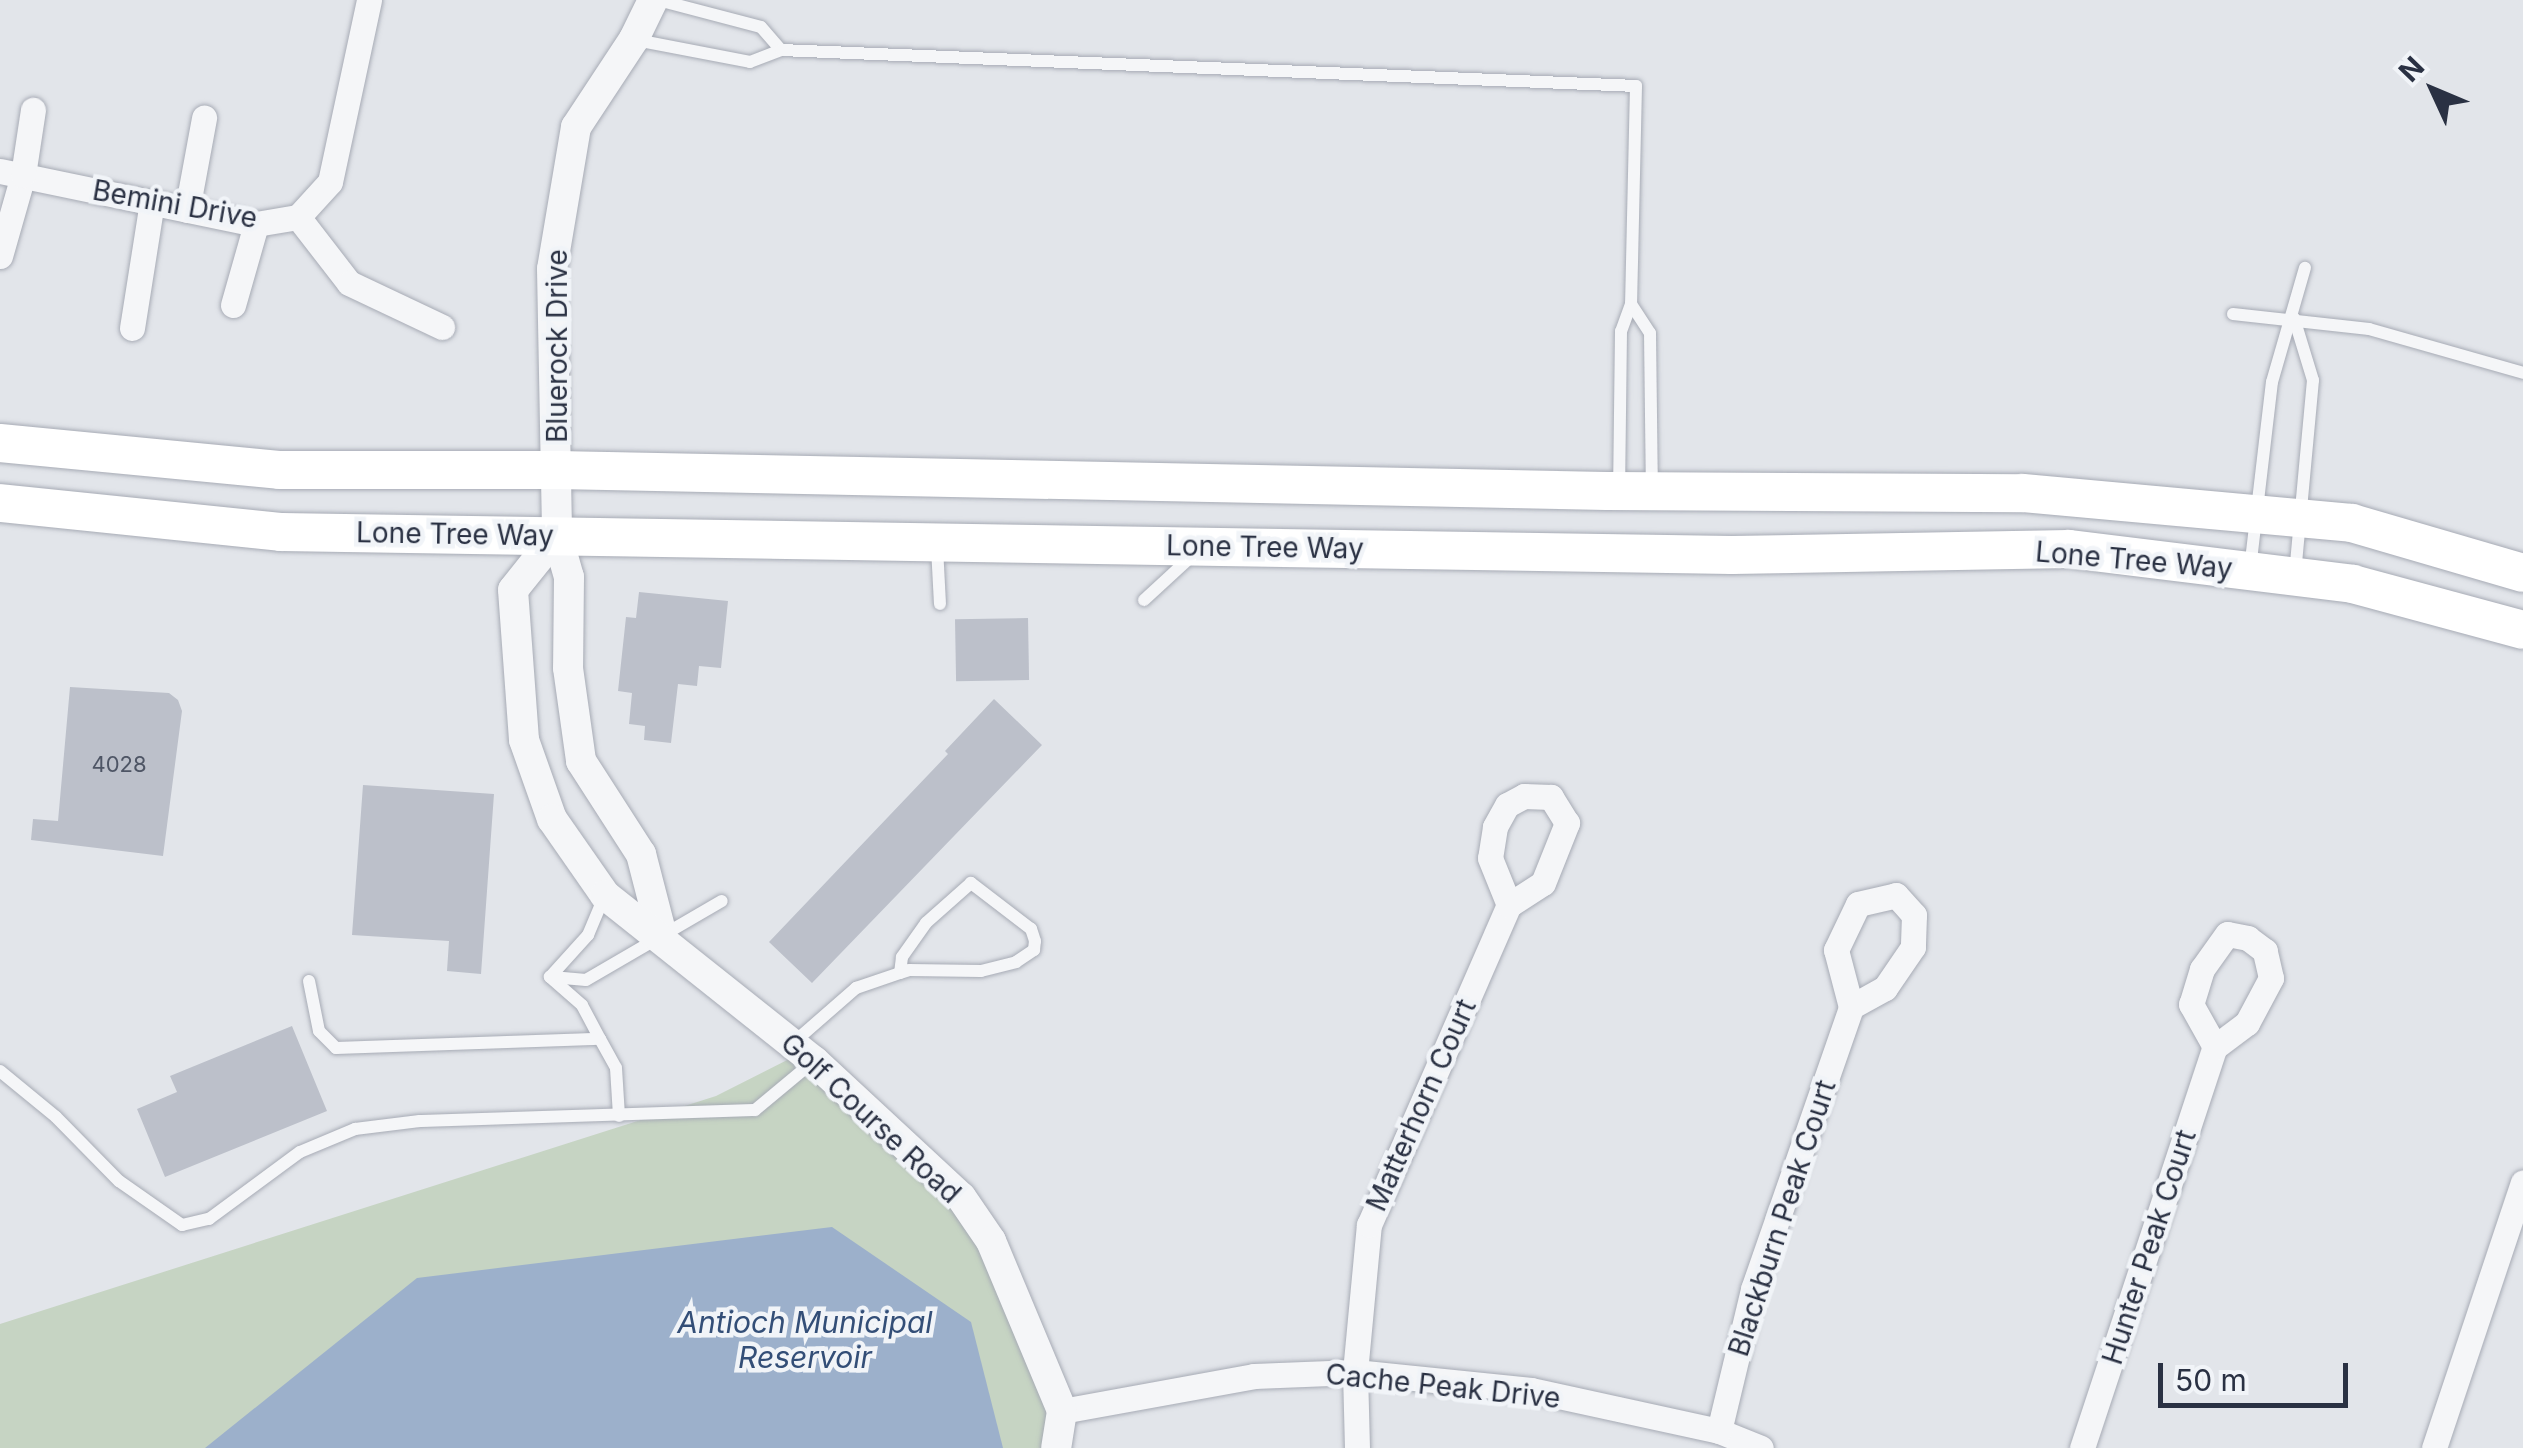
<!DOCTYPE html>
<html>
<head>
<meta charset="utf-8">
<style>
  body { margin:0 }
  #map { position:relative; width:2523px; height:1448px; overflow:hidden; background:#e2e5ea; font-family:Inter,sans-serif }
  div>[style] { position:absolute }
  .green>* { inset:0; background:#c6d4c3 }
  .water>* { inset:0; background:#9cb0cb }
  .building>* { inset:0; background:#bcc0ca; transform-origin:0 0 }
  .roads { filter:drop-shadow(0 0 2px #a7abb5) drop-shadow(0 0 2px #a7abb5) }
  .service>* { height:12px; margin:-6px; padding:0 6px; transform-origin:6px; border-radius:6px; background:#f5f6f8 }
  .minor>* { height:25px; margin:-12.5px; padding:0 12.5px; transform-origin:12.5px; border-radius:12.5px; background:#f5f6f8 }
  .tertiary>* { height:30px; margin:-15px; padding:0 15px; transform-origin:15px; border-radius:15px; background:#f5f6f8 }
  .primary>* { height:38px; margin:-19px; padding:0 19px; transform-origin:19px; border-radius:19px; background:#fff }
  span { translate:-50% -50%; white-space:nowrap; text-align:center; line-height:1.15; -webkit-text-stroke:9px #f1f4f8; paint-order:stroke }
  .number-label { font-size:22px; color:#4e5565 }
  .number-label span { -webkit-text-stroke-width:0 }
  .street-label { font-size:28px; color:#2a3143 }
  .water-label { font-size:30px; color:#334e77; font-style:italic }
  .north { position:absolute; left:2383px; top:40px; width:100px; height:100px; -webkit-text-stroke:8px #f1f4f8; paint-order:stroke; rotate:314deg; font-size:28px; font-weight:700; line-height:40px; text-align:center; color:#2a3143 }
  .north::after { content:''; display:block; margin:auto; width:35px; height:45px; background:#2a3143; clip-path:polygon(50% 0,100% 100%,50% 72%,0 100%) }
  .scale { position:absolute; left:2158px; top:1363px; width:190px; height:45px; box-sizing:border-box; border:5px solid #2a3143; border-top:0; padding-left:12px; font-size:30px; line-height:35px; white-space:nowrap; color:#2a3143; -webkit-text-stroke:8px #f1f4f8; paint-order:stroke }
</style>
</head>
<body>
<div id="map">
  <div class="green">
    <i style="clip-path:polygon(803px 1052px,961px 1197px,1062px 1411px,1056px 1448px,0 1448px,0 1324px,716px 1096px)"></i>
  </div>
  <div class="water">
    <i style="clip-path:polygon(832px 1227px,971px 1322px,1003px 1448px,205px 1448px,417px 1278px)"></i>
  </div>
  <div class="building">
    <i style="clip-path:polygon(639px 592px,728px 601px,721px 668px,699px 666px,697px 686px,678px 684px,671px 743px,644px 740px,645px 726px,629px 724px,632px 693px,618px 691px,626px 617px,636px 618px)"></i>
    <i style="left:1028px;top:618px;width:62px;height:73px;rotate:89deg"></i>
    <i style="clip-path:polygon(70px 687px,169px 693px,178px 700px,182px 711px,163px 856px,31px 840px,33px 819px,58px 821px)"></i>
    <i style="clip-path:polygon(994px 699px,1042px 745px,812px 983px,769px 942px,948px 754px,945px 751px)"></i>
    <i style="clip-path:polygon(363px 785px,494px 794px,481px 974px,447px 971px,449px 941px,352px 935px)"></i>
    <i style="clip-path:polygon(292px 1026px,327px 1111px,165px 1177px,137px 1109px,177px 1092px,170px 1076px)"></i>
  </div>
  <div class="roads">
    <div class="service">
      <i style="left:658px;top:0;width:106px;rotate:14.7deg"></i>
      <i style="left:761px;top:27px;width:30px;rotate:49deg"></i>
      <i style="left:636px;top:40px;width:116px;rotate:10.9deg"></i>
      <i style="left:750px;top:62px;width:33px;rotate:-21deg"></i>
      <i style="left:781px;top:50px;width:856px;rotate:2.41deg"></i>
      <i style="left:1636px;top:86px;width:218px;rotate:91.3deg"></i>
      <i style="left:1631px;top:304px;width:29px;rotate:110deg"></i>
      <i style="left:1621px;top:331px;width:158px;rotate:90.7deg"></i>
      <i style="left:1631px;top:304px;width:35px;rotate:57deg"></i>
      <i style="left:1650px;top:333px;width:153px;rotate:89.3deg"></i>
      <i style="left:2233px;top:314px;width:137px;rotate:6.3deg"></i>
      <i style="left:2369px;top:329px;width:160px;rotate:15.9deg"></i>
      <i style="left:2294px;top:318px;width:65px;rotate:73deg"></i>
      <i style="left:2313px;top:380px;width:195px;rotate:95.3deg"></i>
      <i style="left:937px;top:547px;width:57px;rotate:87deg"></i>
      <i style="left:2250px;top:569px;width:188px;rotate:-83.3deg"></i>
      <i style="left:2272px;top:382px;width:119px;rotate:-73.9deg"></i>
      <i style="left:1144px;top:600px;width:67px;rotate:-42.6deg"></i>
      <i style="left:550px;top:977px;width:57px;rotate:-47.9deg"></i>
      <i style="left:588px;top:935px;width:41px;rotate:-67.2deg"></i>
      <i style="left:552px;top:977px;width:34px;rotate:5deg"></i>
      <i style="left:586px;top:980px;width:157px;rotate:-30.2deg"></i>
      <i style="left:309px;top:981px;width:51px;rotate:78.7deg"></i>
      <i style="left:319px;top:1031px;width:24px;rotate:45deg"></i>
      <i style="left:336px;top:1048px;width:264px;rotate:-2deg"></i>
      <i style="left:600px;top:1039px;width:38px;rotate:-118deg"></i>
      <i style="left:582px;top:1005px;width:43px;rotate:-138.8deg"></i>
      <i style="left:600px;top:1039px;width:33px;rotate:61deg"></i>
      <i style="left:616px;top:1068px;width:48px;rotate:86.4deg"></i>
      <i style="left:793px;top:1043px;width:84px;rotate:-41.1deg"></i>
      <i style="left:856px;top:988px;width:46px;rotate:-18.8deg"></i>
      <i style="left:900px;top:973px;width:9px;rotate:-18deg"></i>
      <i style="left:909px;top:970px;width:72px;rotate:0.8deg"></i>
      <i style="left:981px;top:971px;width:36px;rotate:-14deg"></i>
      <i style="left:1016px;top:962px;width:22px;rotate:-34deg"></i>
      <i style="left:1034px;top:950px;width:9px;rotate:-84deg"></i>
      <i style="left:1035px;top:941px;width:13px;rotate:-108deg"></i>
      <i style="left:1031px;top:929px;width:76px;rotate:-142.5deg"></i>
      <i style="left:971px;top:883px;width:60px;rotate:138.4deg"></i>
      <i style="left:926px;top:923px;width:42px;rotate:125.2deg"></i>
      <i style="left:902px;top:957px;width:16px;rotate:97deg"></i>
      <i style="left:0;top:1071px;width:72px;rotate:39.4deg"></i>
      <i style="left:56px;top:1117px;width:90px;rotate:45.5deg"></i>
      <i style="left:119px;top:1181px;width:77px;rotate:34.9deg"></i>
      <i style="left:182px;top:1225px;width:28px;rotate:-13deg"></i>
      <i style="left:209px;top:1219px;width:113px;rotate:-36.4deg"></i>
      <i style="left:300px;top:1152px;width:60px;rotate:-22.7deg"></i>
      <i style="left:355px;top:1129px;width:65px;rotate:-7deg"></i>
      <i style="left:420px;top:1121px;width:335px;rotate:-1.9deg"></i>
      <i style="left:755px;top:1110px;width:77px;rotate:-39.7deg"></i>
    </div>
    <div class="minor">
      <i style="left:0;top:171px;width:261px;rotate:11.7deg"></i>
      <i style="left:256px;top:224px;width:43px;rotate:-9.5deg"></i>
      <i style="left:298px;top:217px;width:47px;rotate:-47.6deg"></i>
      <i style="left:330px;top:182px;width:186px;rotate:-77.9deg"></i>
      <i style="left:187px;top:210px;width:94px;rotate:-79.5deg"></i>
      <i style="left:298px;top:217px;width:83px;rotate:52.3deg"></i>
      <i style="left:349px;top:283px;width:103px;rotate:25.3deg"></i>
      <i style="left:0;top:256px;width:84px;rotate:-74.1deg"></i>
      <i style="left:23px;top:175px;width:66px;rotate:-81.3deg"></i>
      <i style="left:233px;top:305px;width:84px;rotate:-74.1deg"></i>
      <i style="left:132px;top:328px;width:128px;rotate:-81deg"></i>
      <i style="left:1062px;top:1411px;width:195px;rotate:-10.3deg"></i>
      <i style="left:1254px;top:1376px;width:101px;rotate:-2.3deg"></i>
      <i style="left:1355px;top:1372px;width:177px;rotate:5.8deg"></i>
      <i style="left:1531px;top:1390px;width:192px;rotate:12.3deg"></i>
      <i style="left:1719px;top:1431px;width:45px;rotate:22deg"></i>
      <i style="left:1719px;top:1431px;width:146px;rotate:-76.5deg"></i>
      <i style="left:1753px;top:1289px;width:299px;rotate:-70.8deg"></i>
      <i style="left:1851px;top:1007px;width:59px;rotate:-104.7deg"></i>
      <i style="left:1836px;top:950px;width:51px;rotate:-64.4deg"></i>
      <i style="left:1858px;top:904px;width:39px;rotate:-13deg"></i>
      <i style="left:1896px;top:895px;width:27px;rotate:48deg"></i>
      <i style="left:1914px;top:915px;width:32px;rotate:92deg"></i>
      <i style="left:1913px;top:947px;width:50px;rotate:124.3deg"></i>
      <i style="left:1885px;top:988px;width:39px;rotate:151deg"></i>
      <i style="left:1357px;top:1448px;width:76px;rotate:-91.5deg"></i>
      <i style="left:1355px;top:1372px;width:148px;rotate:-84.6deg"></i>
      <i style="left:1369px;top:1225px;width:349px;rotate:-66.4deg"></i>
      <i style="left:1509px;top:905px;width:40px;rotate:-32.9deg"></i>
      <i style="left:1543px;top:883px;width:65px;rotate:-68.2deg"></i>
      <i style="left:1567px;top:823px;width:31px;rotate:-122deg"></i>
      <i style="left:1551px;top:797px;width:27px;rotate:-178deg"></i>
      <i style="left:1524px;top:796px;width:19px;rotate:152deg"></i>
      <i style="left:1507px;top:805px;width:25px;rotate:119deg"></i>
      <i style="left:1495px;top:827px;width:31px;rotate:99deg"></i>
      <i style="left:1490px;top:858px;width:51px;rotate:68deg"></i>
      <i style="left:2082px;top:1448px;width:422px;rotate:-71.7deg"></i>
      <i style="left:2215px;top:1047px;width:40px;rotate:-37deg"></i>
      <i style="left:2247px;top:1023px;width:51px;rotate:-61.9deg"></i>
      <i style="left:2271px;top:978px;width:28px;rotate:-103deg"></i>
      <i style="left:2265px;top:951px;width:21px;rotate:-143deg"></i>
      <i style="left:2248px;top:938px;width:21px;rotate:-169deg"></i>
      <i style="left:2227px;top:934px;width:43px;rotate:125.5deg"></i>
      <i style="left:2202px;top:969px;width:37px;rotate:107deg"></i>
      <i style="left:2191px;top:1004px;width:49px;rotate:60.8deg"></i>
      <i style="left:2434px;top:1448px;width:280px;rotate:-71.5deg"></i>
    </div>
    <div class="tertiary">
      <i style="left:653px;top:0;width:43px;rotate:116deg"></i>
      <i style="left:634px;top:39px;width:105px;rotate:123.4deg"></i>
      <i style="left:576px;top:127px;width:144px;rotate:99.6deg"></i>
      <i style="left:552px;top:269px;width:266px;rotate:88.9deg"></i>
      <i style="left:557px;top:535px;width:44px;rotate:74.1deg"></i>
      <i style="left:569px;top:577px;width:91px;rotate:90.6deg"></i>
      <i style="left:568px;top:668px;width:94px;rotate:82deg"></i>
      <i style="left:581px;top:761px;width:111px;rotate:57.2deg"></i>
      <i style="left:641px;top:854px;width:88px;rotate:75.5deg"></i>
      <i style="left:557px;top:535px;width:70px;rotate:128.7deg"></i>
      <i style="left:513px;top:590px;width:150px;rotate:85.8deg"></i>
      <i style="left:524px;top:740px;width:84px;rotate:70.5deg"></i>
      <i style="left:552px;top:819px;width:93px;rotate:55.1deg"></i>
      <i style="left:605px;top:895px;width:267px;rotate:38.5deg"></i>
      <i style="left:814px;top:1061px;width:200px;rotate:42.8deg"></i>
      <i style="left:961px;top:1197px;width:53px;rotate:55.7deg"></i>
      <i style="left:991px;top:1241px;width:184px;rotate:67.3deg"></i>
      <i style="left:1062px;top:1411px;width:37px;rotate:99deg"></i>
    </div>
    <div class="primary">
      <i style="left:0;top:443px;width:280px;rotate:5.5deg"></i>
      <i style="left:279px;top:470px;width:278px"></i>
      <i style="left:557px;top:470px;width:1050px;rotate:1.15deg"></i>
      <i style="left:1607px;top:491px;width:416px;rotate:0.3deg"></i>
      <i style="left:2023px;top:493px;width:330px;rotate:5.2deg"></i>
      <i style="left:2352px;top:523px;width:178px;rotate:16.3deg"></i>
      <i style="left:0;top:503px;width:282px;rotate:5.9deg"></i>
      <i style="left:281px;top:532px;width:1451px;rotate:0.91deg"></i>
      <i style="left:1732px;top:555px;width:337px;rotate:-1deg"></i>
      <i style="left:2069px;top:549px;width:286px;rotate:7deg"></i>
      <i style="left:2353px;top:584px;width:176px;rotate:15.1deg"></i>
    </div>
  </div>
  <div class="number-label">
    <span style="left:119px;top:765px">4028</span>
  </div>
  <div class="street-label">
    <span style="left:175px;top:204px;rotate:10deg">Bemini Drive</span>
    <span style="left:557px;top:346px;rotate:-90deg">Bluerock Drive</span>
    <span style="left:455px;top:534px;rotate:1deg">Lone Tree Way</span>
    <span style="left:1265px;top:547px;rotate:1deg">Lone Tree Way</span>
    <span style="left:2134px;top:560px;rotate:5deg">Lone Tree Way</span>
    <span style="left:1421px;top:1105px;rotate:-66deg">Matterhorn Court</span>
    <span style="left:871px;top:1118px;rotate:43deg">Golf Course Road</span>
    <span style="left:1782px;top:1218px;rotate:-72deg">Blackburn Peak Court</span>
    <span style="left:2149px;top:1247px;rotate:-72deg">Hunter Peak Court</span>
    <span style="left:1443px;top:1386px;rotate:6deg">Cache Peak Drive</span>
  </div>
  <div class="water-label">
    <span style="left:805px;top:1339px">Antioch Municipal<br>Reservoir</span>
  </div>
  <div class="north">N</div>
  <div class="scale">50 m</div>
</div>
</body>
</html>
